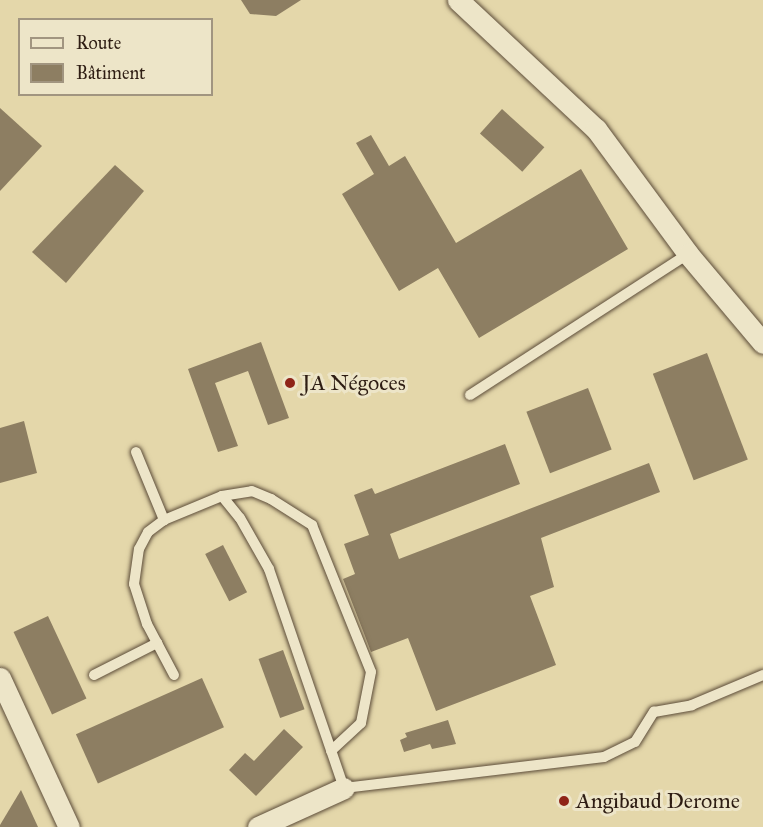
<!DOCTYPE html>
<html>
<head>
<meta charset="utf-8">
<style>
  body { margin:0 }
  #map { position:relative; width:763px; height:827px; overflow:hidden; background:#e4d7aa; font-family:"IM FELL Great Primer",serif }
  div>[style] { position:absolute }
  .building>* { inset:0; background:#8d7e62; transform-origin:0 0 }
  .roads { filter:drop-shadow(0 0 2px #5c4c39) drop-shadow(0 0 2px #5c4c39) }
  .service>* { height:10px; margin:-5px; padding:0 5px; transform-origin:5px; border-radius:5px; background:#ede5c8 }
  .minor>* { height:21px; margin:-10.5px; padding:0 10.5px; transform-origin:10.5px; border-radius:10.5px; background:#ede5c8 }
  .dots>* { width:16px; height:16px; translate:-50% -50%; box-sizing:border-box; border:3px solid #ede5c8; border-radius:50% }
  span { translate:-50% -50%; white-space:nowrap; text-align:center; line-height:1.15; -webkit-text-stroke:6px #ede5c8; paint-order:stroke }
  .poi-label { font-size:22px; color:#2e1d13 }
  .left { translate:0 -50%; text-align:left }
  .legend { position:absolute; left:18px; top:18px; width:195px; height:78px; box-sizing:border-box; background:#ede5c8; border:2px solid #a19580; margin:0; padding:8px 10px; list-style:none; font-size:18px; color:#2e1d13 }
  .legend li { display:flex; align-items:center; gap:12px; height:30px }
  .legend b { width:30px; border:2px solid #a19580 }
</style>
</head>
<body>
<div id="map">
  <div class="building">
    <i style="clip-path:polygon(241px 0,301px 0,276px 16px,250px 14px)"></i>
    <i style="clip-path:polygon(0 108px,42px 146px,0 191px)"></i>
    <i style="left:502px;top:109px;width:57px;height:33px;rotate:42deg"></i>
    <i style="clip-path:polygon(371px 135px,389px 166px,405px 156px,456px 243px,581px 169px,628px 249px,479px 338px,438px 268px,399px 291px,342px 194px,374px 174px,356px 143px)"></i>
    <i style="clip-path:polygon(115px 165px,144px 191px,66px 283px,32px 252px)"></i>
    <i style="clip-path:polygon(261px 342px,289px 418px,268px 425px,248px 371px,215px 383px,238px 446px,218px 452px,188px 369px)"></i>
    <i style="left:707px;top:353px;width:114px;height:58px;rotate:69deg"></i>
    <i style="left:588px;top:388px;width:66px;height:66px;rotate:69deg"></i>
    <i style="clip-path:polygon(24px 421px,37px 473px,0 483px,0 428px)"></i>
    <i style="clip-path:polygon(505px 444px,520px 484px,390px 534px,399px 559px,649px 463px,660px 492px,541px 538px,554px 587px,530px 596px,556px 665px,436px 711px,408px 638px,371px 652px,365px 636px,343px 579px,355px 574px,344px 544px,369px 535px,354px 495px,372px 488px,375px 494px)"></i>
    <i style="left:223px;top:545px;width:53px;height:20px;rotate:63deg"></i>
    <i style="left:48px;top:616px;width:91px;height:38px;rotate:65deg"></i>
    <i style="left:283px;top:650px;width:63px;height:26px;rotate:70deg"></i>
    <i style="left:202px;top:678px;width:54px;height:138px;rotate:66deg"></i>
    <i style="clip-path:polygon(448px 720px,456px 744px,432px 749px,430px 744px,404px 752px,400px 740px,407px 737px,405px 733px)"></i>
    <i style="clip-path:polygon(284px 729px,303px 747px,256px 796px,229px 770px,245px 753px,254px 761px)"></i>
    <i style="clip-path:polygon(21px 790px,38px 827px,0 827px,0 825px)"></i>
  </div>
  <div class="roads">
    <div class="service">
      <i style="left:470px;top:395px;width:260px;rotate:-32.9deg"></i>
      <i style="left:136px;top:452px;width:74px;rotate:67.6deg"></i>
      <i style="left:222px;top:496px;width:28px;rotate:51deg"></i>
      <i style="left:240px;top:518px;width:59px;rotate:60.4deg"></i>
      <i style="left:269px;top:569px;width:231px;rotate:71.1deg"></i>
      <i style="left:344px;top:788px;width:262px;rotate:-6.8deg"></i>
      <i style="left:604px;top:757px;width:34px;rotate:-26deg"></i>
      <i style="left:635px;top:742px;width:36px;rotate:-58deg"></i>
      <i style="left:654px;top:712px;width:39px;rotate:-10deg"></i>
      <i style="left:692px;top:705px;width:77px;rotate:-22.9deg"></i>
      <i style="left:94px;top:675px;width:71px;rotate:-26.9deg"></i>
      <i style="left:174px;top:675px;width:58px;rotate:-117.9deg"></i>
      <i style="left:147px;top:624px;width:42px;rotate:-108deg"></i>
      <i style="left:134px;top:584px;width:35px;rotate:-82deg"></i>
      <i style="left:139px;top:549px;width:19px;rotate:-62deg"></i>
      <i style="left:148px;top:532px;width:20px;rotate:-37deg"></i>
      <i style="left:164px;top:520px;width:63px;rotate:-22.5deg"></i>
      <i style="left:222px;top:496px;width:30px;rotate:-9deg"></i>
      <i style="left:252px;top:491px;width:21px;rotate:23deg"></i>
      <i style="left:271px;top:499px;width:49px;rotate:32.4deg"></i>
      <i style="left:312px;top:525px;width:158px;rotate:68.1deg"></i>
      <i style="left:371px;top:672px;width:52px;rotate:101.1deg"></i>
      <i style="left:361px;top:723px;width:41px;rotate:137deg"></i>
    </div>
    <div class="minor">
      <i style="left:458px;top:0;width:189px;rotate:43.1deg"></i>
      <i style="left:596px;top:129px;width:155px;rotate:53.6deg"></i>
      <i style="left:688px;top:254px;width:116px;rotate:49.9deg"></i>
      <i style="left:0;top:678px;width:164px;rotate:65.2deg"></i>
      <i style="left:258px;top:827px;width:94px;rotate:-24.4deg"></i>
    </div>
  </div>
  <div class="dots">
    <i style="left:290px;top:383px;background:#8f2418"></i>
    <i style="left:564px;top:801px;background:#8f2418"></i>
  </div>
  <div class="poi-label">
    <span class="left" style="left:302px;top:383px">JA Négoces</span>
    <span class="left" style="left:576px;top:801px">Angibaud Derome</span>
  </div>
  <ul class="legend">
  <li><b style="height:8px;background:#ede5c8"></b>Route</li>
  <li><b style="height:16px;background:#8d7e62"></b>Bâtiment</li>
  </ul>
</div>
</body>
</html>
